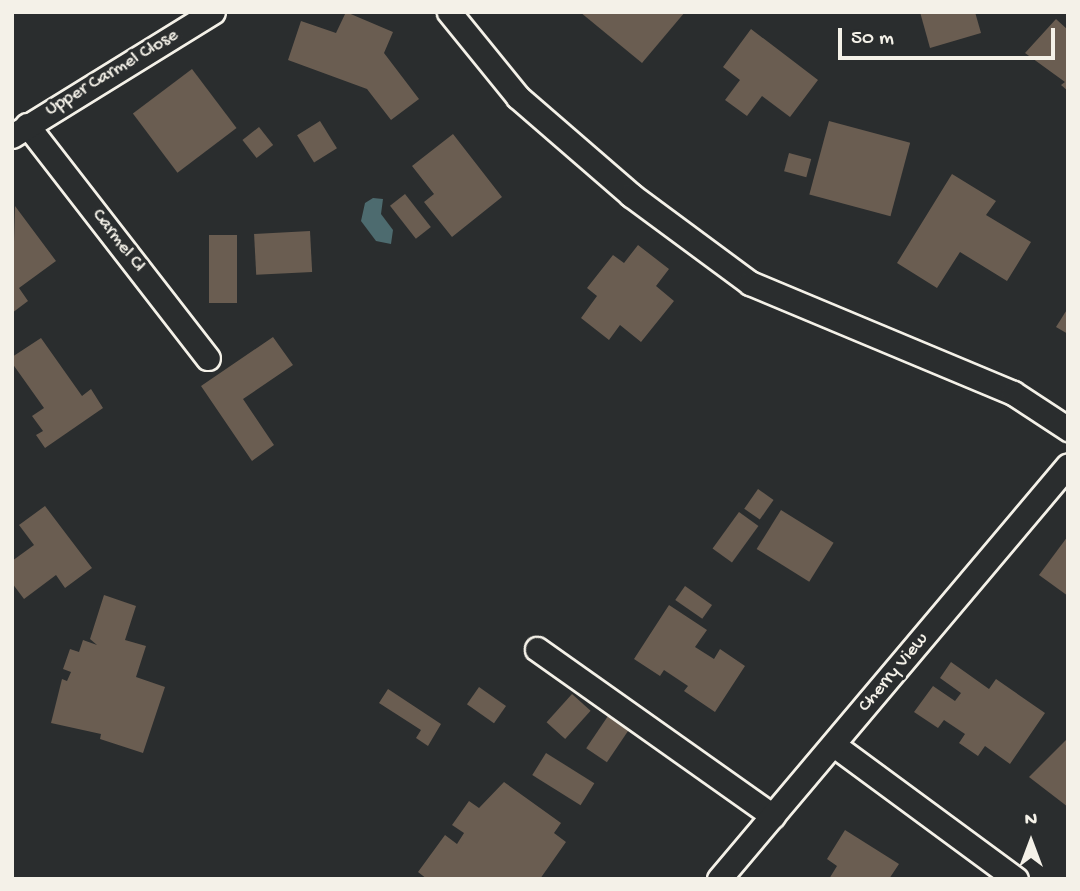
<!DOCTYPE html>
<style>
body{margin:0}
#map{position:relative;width:1080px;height:891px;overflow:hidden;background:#2a2d2e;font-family:"Gochi Hand",sans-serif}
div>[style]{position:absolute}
.water>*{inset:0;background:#4d6b6f}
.building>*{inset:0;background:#6a5d51;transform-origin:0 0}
.roads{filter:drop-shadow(2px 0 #f4f1e8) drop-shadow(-2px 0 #f4f1e8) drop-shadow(0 2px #f4f1e8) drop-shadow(0 -2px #f4f1e8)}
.street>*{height:23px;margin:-11.5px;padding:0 11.5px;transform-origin:11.5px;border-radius:11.5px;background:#2a2d2e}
span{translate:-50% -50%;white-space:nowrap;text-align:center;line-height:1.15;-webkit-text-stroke:6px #2a2d2e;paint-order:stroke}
.street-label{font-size:19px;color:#f4f1e8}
.frame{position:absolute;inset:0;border:14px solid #f4f1e8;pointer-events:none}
.north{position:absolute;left:996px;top:807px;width:70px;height:70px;-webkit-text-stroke:5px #2a2d2e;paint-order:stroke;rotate:0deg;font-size:19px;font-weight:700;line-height:28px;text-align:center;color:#f4f1e8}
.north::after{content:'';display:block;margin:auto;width:24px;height:32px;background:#f4f1e8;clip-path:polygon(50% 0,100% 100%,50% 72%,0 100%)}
.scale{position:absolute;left:838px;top:28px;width:217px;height:32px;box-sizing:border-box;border:4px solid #f4f1e8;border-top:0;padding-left:9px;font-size:21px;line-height:24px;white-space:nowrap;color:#f4f1e8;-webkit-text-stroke:5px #2a2d2e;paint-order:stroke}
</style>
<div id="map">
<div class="water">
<div style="clip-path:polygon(373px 198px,383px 199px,381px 214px,393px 230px,391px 244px,376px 241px,361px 221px,365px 203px)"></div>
</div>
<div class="building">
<div style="clip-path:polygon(346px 12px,393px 32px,384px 53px,419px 99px,391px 120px,367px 89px,288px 60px,301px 21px,336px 33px)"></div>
<div style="clip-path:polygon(580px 12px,685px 12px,642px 63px)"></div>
<div style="clip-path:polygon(920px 12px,975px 12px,981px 33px,930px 48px)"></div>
<div style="clip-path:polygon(1056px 19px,1068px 30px,1068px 91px,1061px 85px,1065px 82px,1025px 53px)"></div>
<div style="clip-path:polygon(751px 29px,818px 80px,790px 117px,762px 96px,747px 116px,725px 100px,740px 80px,723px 67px)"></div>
<div style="left:192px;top:69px;width:74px;height:74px;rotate:53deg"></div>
<div style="left:320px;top:121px;width:32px;height:27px;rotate:58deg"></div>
<div style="left:829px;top:121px;width:84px;height:76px;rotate:15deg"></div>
<div style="left:259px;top:127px;width:23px;height:21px;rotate:52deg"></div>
<div style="clip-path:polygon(453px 134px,502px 197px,452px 237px,424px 202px,434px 194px,412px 166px)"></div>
<div style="left:789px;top:153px;width:23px;height:19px;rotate:15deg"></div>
<div style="clip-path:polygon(952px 174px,996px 201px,986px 215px,1031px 242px,1007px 281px,960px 252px,937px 288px,897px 263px)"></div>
<div style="left:405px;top:194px;width:42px;height:19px;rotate:52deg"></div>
<div style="clip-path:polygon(15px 206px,56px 261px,19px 288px,28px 301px,12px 313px)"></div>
<div style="left:310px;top:231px;width:41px;height:56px;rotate:87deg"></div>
<div style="left:209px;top:235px;width:28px;height:68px"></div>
<div style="clip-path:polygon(638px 245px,669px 269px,656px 286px,674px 301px,641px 342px,620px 325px,609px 340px,581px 318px,597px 296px,587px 288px,613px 255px,624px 263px)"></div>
<div style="clip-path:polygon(1068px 308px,1068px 334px,1056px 327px)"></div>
<div style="clip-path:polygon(273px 337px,293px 365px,243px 399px,274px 445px,252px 461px,201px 386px)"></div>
<div style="clip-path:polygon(41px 338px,82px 396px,91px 389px,103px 408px,45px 448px,36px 435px,43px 431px,32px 416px,44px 408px,12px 363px,12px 357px)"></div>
<div style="left:758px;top:489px;width:19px;height:24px;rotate:35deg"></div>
<div style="clip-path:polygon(45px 506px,92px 568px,65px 588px,56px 575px,24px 599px,12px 583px,12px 561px,34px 545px,19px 525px)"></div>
<div style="left:781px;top:510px;width:62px;height:46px;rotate:32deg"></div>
<div style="left:739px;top:512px;width:24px;height:45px;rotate:36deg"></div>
<div style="clip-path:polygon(1068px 536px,1068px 596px,1039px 575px)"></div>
<div style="left:685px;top:586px;width:33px;height:17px;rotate:35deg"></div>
<div style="clip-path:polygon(104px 595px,136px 606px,125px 640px,146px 646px,136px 677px,165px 687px,143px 753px,100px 739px,101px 734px,51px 723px,62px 679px,67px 681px,71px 672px,63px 669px,70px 649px,79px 652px,83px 640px,97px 645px,90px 639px)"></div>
<div style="clip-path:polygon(669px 605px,707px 630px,695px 647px,714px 659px,720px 649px,745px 666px,715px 712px,684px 691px,688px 686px,664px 670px,660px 676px,634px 659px)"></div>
<div style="clip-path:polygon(951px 662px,989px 689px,996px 679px,1045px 713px,1010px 764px,985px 746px,978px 756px,959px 743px,965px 734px,944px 720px,938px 728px,914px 712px,933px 686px,955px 701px,961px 693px,940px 678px)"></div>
<div style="left:479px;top:687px;width:33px;height:21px;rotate:35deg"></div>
<div style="clip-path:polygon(388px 689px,441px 724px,428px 746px,416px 738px,421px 730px,379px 703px)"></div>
<div style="left:572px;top:694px;width:25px;height:38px;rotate:42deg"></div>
<div style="left:608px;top:716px;width:25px;height:39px;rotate:34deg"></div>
<div style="clip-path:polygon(1068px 738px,1068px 807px,1029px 777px)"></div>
<div style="left:546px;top:753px;width:57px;height:26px;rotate:32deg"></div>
<div style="clip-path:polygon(504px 782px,561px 823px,554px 833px,566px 842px,540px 879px,427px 879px,418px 872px,445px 835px,457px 844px,464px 833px,452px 825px,469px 801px,479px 808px)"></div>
<div style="clip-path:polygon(845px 830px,899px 864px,889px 879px,829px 879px,837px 866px,827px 859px)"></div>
</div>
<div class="roads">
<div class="street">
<div style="left:449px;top:12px;width:109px;rotate:50.9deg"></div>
<div style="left:518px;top:97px;width:150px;rotate:40.9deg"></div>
<div style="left:631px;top:195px;width:148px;rotate:36.5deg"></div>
<div style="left:750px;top:283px;width:285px;rotate:22.7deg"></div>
<div style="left:1013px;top:393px;width:66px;rotate:33.2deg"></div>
<div style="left:27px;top:125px;width:295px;rotate:52.2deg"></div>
<div style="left:12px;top:136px;width:236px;rotate:-31.7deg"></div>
<div style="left:537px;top:649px;width:289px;rotate:35.3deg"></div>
<div style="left:834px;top:745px;width:226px;rotate:36.4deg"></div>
<div style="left:719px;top:879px;width:541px;rotate:-49.87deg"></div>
</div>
</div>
<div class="street-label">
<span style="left:112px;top:73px;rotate:-31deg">Upper Carmel Close</span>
<span style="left:118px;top:241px;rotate:52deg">Carmel Cl</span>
<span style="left:894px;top:673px;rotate:-50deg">Cherry View</span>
</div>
<div class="frame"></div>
<div class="north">N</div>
<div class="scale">50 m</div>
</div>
